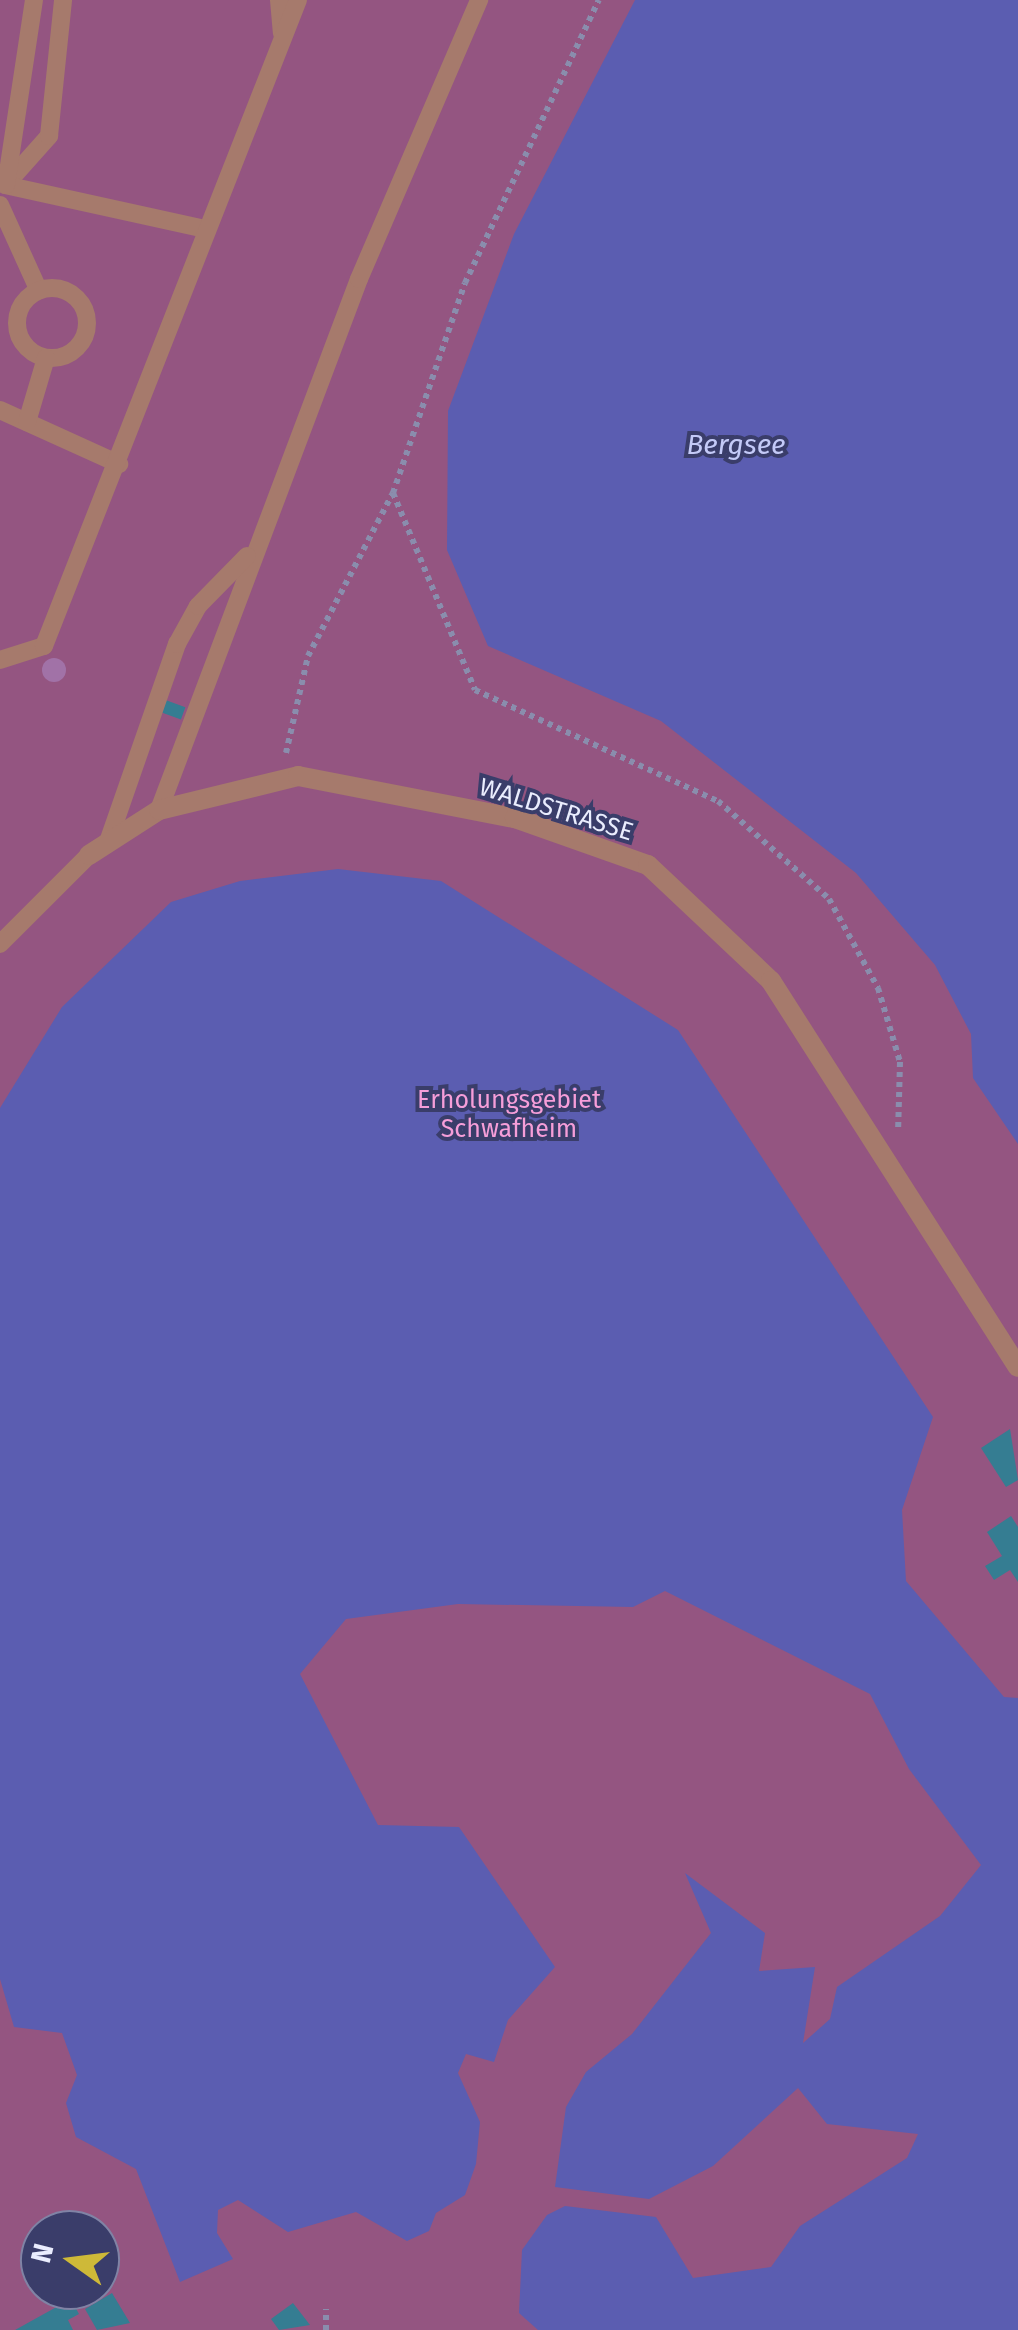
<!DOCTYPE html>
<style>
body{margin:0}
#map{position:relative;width:1018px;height:2330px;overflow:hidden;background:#3a3d6a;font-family:"Fira Sans",sans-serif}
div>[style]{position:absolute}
.green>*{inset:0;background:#945581}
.water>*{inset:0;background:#5b5db1}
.building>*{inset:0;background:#357d92;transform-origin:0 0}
.path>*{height:6px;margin-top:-3px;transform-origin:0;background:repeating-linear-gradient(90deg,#8a8dad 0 5px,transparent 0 10px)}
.lane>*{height:18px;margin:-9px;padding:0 9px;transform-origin:9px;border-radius:9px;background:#a67a6c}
.lane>.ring{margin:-9px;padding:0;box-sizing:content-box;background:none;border:18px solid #a67a6c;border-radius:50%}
.street>*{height:20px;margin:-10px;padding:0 10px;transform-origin:10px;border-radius:10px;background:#a67a6c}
.trees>*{width:24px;height:24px;margin:-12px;border-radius:50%;background:#a172a7}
span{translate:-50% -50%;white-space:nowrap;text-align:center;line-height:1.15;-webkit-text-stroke:8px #3a3d6a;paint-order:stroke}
.street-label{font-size:25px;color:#eaedfe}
.park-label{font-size:25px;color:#f69ed9}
.water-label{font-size:28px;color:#c4caf8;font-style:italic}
.north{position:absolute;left:20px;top:2210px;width:100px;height:100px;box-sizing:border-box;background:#3a3d6a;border:2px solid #8083a5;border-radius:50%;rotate:284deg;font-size:28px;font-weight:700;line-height:40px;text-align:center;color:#eaedfe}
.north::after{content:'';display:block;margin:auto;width:35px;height:45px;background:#ceb938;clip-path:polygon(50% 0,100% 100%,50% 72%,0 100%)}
</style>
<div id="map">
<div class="green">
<div style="clip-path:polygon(evenodd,0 0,1018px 0,1018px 2330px,0 2330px,0 0,40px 2230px,100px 2230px,100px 2290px,40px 2290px,40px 2230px)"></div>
</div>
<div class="water">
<div style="clip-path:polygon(635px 0,1018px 0,1018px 1144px,973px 1078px,971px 1034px,935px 965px,856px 873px,661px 721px,488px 646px,447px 550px,448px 411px,514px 234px)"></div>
<div style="clip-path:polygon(338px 869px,441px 881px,678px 1030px,933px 1417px,902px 1510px,906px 1581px,1004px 1697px,1018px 1698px,1018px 2330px,538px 2330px,519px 2313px,522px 2250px,547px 2215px,565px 2206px,656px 2217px,693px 2278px,771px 2267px,800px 2226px,907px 2158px,918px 2134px,827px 2124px,798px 2088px,713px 2166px,649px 2199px,555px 2187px,566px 2107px,586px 2072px,632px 2034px,711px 1933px,685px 1873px,765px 1933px,759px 1971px,815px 1967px,803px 2043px,830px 2019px,837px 1987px,940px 1916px,981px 1865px,909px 1769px,870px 1694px,665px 1591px,633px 1607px,458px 1604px,346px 1619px,300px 1674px,378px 1825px,459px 1827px,555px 1967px,508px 2020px,494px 2062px,466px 2054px,458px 2073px,480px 2122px,476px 2164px,465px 2195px,436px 2213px,429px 2231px,407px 2241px,356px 2212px,288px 2232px,238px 2200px,218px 2210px,217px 2233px,233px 2259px,180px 2282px,136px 2169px,76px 2137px,66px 2103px,77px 2075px,62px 2033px,14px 2027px,0 1979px,0 1108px,62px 1007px,171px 902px,240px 881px)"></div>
</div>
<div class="building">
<div style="left:160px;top:698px;width:27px;height:13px;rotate:20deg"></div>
<div style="clip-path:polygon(1010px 1429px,1018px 1480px,1006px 1487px,981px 1448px)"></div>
<div style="clip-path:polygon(1011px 1516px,1018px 1527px,1018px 1582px,1010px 1570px,994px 1580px,985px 1566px,1002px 1556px,987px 1532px)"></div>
<div style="clip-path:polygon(112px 2293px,130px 2323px,97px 2330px,85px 2309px)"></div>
<div style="clip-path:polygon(71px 2299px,79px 2314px,68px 2320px,73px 2330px,15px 2330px)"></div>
<div style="clip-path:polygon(293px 2303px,310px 2325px,279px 2330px,271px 2319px)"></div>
</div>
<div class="path">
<div style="left:393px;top:493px;width:213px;rotate:67.4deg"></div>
<div style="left:475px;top:690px;width:267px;rotate:24.6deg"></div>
<div style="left:718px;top:801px;width:148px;rotate:41.4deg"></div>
<div style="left:829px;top:899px;width:102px;rotate:61.2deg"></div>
<div style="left:878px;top:988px;width:77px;rotate:73.4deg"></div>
<div style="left:900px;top:1062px;width:70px;rotate:91.6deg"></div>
<div style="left:286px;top:753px;width:99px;rotate:-77.2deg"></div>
<div style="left:308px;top:656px;width:184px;rotate:-62.5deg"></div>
<div style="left:393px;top:493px;width:222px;rotate:-71.1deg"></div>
<div style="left:465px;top:283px;width:313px;rotate:-64.7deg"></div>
<div style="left:326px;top:2330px;width:21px;rotate:-90deg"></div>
</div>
<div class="lane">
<div style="left:279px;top:0;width:33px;rotate:85deg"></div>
<div style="left:8px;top:182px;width:62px;rotate:-48.3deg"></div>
<div style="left:49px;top:136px;width:137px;rotate:-84.1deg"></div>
<div style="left:5px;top:185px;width:205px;rotate:12.4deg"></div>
<div style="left:6px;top:185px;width:187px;rotate:-81.4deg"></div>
<div style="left:0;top:205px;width:94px;rotate:65.6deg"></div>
<div class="ring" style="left:17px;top:288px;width:52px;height:52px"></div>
<div style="left:0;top:410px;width:131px;rotate:24.4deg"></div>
<div style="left:27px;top:422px;width:67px;rotate:-73.5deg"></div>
<div style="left:0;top:660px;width:46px;rotate:-17.7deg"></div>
<div style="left:44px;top:646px;width:694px;rotate:-68.54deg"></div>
<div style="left:159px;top:810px;width:567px;rotate:-69.36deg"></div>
<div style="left:359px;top:279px;width:304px;rotate:-66.7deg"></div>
<div style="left:108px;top:842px;width:210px;rotate:-70.8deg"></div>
<div style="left:177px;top:644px;width:43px;rotate:-61.1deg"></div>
<div style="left:198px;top:606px;width:70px;rotate:-45.6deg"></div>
<div style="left:0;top:944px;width:126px;rotate:-45deg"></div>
</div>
<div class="street">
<div style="left:89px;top:855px;width:83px;rotate:-32.7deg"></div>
<div style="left:159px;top:810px;width:143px;rotate:-13.7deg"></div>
<div style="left:298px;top:776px;width:221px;rotate:11deg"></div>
<div style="left:515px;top:818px;width:141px;rotate:19.5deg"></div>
<div style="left:648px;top:865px;width:169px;rotate:43.3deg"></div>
<div style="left:771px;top:981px;width:458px;rotate:57.4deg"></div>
</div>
<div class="trees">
<div style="left:54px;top:670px"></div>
</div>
<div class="street-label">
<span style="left:556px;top:810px;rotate:17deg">WALDSTRASSE</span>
</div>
<div class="park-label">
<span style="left:509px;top:1115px">Erholungsgebiet<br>Schwafheim</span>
</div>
<div class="water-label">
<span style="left:736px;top:445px">Bergsee</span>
</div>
<div class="north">N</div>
</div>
